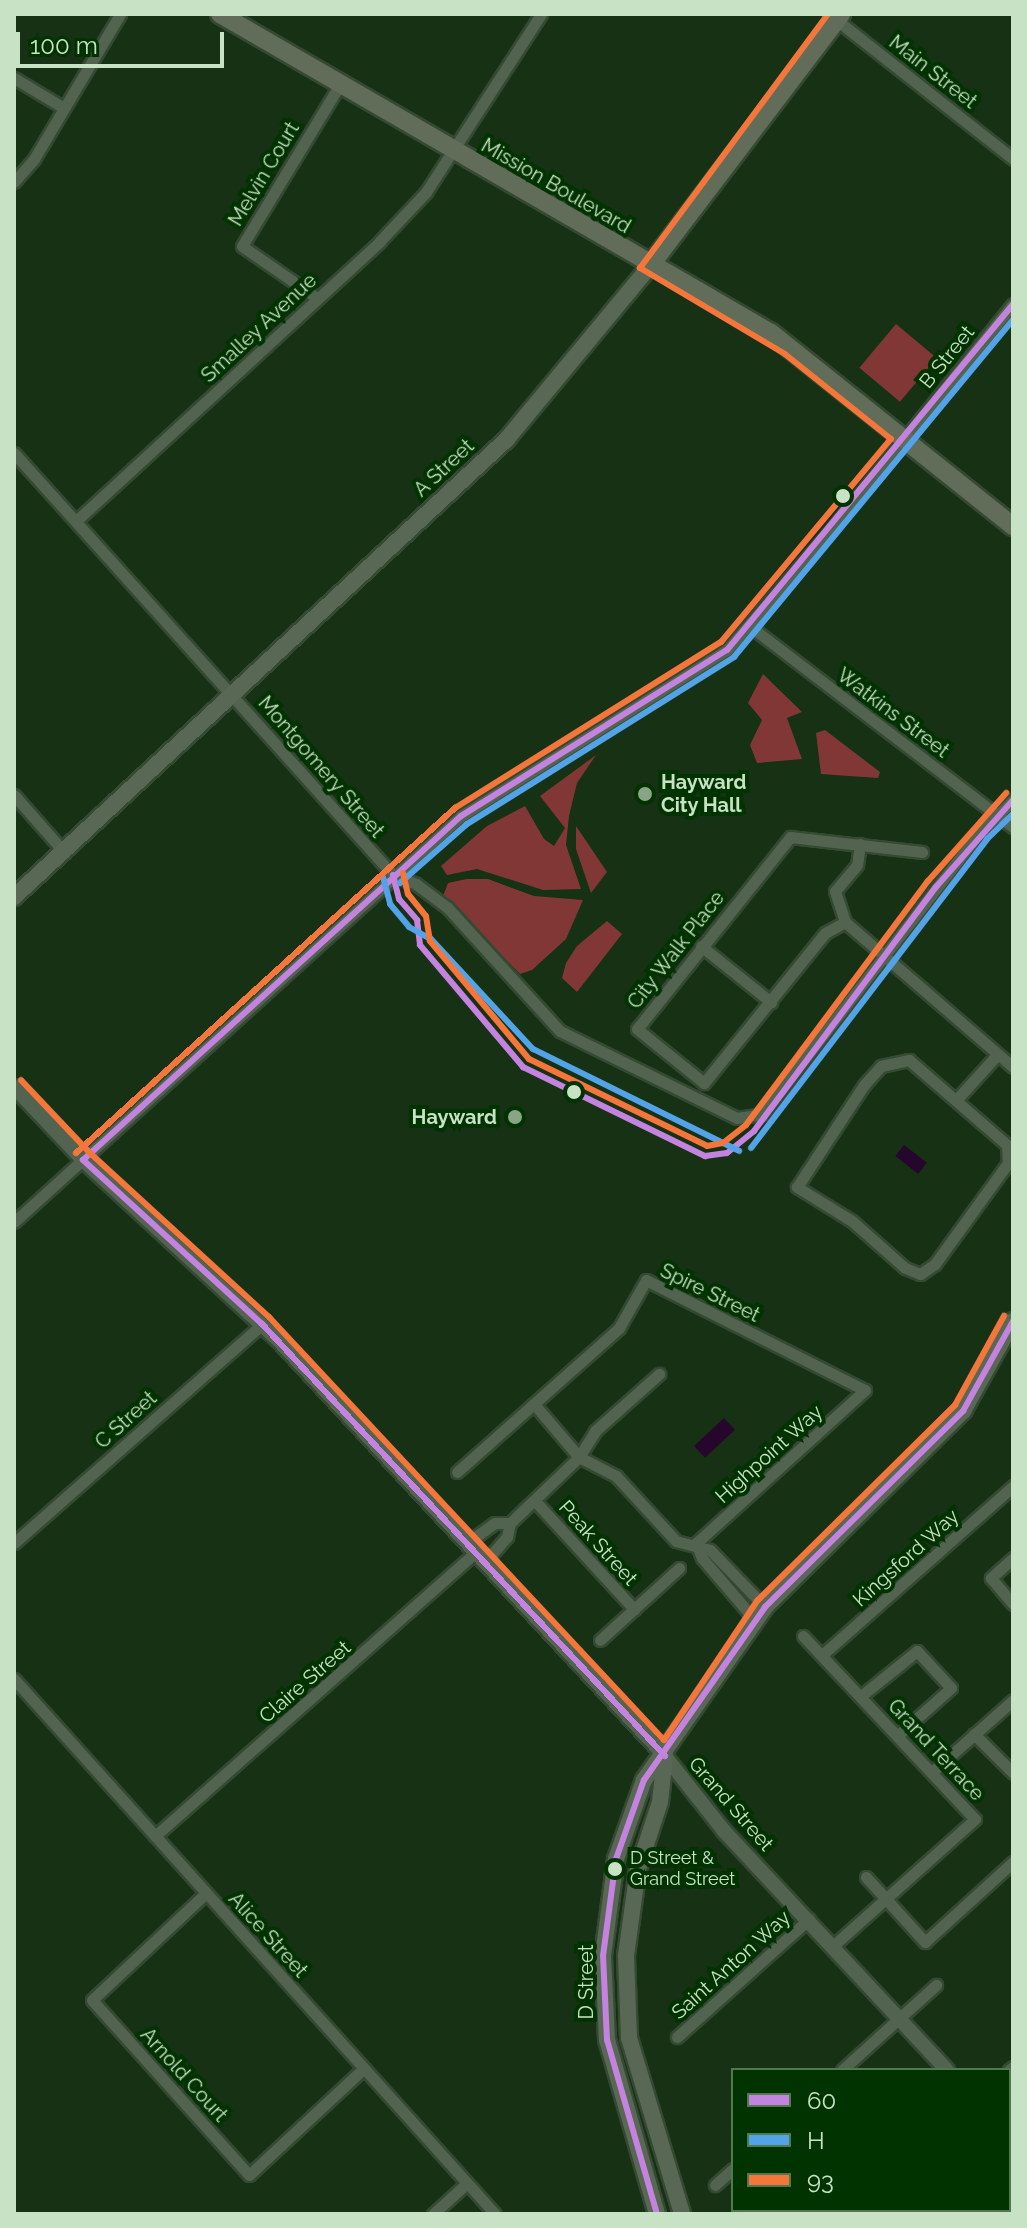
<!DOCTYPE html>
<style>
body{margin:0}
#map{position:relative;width:1027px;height:2228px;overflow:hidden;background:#163114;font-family:Raleway,sans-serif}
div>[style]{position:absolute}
.green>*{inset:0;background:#813735;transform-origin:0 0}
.water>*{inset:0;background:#26062d;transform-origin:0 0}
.roads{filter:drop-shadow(2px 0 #354933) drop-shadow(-2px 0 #354933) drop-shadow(0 2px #354933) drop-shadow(0 -2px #354933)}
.minor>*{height:11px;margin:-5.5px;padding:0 5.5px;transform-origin:5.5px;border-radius:5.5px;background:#526450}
.tertiary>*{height:14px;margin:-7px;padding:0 7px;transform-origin:7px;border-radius:7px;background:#526450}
.secondary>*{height:16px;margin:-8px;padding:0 8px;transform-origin:8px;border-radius:8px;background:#596854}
.primary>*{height:18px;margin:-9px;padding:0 9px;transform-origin:9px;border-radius:9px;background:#616d58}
.bus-1>*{height:6px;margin:-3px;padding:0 3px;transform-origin:3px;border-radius:3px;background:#c483df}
.bus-2>*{height:6px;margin:-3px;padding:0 3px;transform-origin:3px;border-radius:3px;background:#53a3e8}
.bus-3>*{height:6px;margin:-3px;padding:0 3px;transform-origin:3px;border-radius:3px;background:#f5763a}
.dots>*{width:22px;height:22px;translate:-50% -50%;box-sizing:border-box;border:4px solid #030;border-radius:50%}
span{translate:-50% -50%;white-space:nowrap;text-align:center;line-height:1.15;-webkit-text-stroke:8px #030;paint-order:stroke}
.bus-label{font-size:18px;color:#c8e2c5}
.left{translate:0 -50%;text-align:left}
.street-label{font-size:20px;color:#c8e2c5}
.poi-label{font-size:20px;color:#c8e2c5;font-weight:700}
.right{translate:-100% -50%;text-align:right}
.frame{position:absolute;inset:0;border:16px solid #c8e2c5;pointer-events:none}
.legend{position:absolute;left:731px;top:2068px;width:280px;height:144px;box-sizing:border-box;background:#030;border:2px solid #50794f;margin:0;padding:10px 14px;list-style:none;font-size:24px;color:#c8e2c5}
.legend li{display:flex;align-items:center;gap:16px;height:40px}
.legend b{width:40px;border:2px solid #50794f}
.scale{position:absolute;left:16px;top:32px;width:208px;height:36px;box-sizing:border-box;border:4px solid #c8e2c5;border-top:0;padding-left:10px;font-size:24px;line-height:28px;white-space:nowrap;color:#c8e2c5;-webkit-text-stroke:6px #030;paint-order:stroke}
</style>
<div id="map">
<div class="green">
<div style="left:896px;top:324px;width:53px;height:57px;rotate:40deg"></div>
<div style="clip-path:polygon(763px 674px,802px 712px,787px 718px,802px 759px,757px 763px,750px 745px,762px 720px,748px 703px)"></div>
<div style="clip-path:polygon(825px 730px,880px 772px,878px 778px,821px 774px,816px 733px)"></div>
<div style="clip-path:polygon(596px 755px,577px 783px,569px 816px,566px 845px,581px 889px,543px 890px,477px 869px,447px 875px,441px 866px,487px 826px,525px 806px,544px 839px,554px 846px,565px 828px,540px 796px)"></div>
<div style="clip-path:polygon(576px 826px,607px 872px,591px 893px,576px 849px)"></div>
<div style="clip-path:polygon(467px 879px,488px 879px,534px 896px,583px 900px,566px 939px,532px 970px,520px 974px,443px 896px,448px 883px)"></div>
<div style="clip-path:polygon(607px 921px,622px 934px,577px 992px,562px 978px,566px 963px,577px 946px)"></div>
</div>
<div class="water">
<div style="left:904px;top:1145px;width:29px;height:14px;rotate:38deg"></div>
<div style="left:724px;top:1418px;width:16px;height:41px;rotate:47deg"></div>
</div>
<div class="roads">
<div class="minor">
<div style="left:829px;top:14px;width:234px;rotate:38.2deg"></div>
<div style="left:14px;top:78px;width:58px;rotate:31deg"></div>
<div style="left:14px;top:182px;width:30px;rotate:-49deg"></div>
<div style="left:34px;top:159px;width:169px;rotate:-59.3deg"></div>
<div style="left:317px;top:298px;width:91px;rotate:-145.3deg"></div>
<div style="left:242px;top:246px;width:189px;rotate:-58.8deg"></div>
<div style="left:14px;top:453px;width:567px;rotate:48.07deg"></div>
<div style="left:393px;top:875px;width:25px;rotate:21deg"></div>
<div style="left:416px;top:884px;width:39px;rotate:37deg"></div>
<div style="left:447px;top:907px;width:168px;rotate:47.7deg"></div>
<div style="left:560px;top:1031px;width:197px;rotate:26.2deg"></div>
<div style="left:737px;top:1118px;width:25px;rotate:-9deg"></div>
<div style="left:762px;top:1114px;width:356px;rotate:-52.3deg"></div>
<div style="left:980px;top:832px;width:46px;rotate:-44.1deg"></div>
<div style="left:76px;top:521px;width:413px;rotate:-42.6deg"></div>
<div style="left:380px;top:241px;width:67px;rotate:-46.8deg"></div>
<div style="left:426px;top:192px;width:212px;rotate:-57.1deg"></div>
<div style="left:751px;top:627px;width:330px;rotate:37.4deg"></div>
<div style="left:14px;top:795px;width:77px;rotate:48.7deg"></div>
<div style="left:860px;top:844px;width:21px;rotate:98deg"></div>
<div style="left:857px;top:865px;width:34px;rotate:130deg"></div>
<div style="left:835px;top:891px;width:33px;rotate:72deg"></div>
<div style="left:845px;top:922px;width:222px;rotate:40.8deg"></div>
<div style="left:845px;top:922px;width:23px;rotate:151deg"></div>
<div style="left:825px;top:933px;width:193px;rotate:128.9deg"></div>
<div style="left:704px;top:1083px;width:86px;rotate:-141.1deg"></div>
<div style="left:637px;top:1029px;width:246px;rotate:-51.4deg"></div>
<div style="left:790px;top:837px;width:133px;rotate:6.5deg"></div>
<div style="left:701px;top:946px;width:90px;rotate:38.7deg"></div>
<div style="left:909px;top:1060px;width:130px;rotate:40.9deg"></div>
<div style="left:1007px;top:1145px;width:18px;rotate:87deg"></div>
<div style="left:1008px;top:1163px;width:125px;rotate:125.9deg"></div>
<div style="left:935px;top:1264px;width:18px;rotate:146deg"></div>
<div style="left:920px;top:1274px;width:16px;rotate:-158deg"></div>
<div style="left:905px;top:1268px;width:71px;rotate:-138.4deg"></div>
<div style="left:852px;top:1221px;width:65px;rotate:-148.3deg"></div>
<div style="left:797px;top:1187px;width:122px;rotate:-56.7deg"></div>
<div style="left:864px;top:1085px;width:25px;rotate:-48deg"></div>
<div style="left:881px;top:1066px;width:29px;rotate:-12deg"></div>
<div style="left:958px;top:1098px;width:58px;rotate:-47.8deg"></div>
<div style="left:14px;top:1222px;width:604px;rotate:-42.25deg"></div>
<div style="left:461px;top:816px;width:314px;rotate:-32deg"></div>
<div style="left:727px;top:650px;width:154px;rotate:-49deg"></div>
<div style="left:828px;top:534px;width:295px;rotate:-51.2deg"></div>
<div style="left:534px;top:1404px;width:70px;rotate:49.7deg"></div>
<div style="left:579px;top:1457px;width:42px;rotate:27.2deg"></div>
<div style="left:616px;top:1476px;width:88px;rotate:47.3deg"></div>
<div style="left:676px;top:1541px;width:35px;rotate:15deg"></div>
<div style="left:710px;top:1550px;width:79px;rotate:46deg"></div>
<div style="left:457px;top:1472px;width:217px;rotate:-41.6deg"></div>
<div style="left:619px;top:1328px;width:55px;rotate:-60.6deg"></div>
<div style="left:646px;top:1280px;width:245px;rotate:26.7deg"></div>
<div style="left:865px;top:1390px;width:228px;rotate:137.8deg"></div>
<div style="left:535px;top:1501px;width:147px;rotate:47.5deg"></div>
<div style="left:14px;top:1543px;width:331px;rotate:-41.4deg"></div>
<div style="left:467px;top:1543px;width:34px;rotate:-36deg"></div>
<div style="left:495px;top:1523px;width:15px"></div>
<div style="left:696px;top:1543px;width:16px;rotate:68deg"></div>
<div style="left:702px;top:1558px;width:82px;rotate:49.5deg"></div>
<div style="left:1013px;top:1558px;width:30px;rotate:138deg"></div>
<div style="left:991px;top:1578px;width:34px;rotate:50deg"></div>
<div style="left:485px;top:1562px;width:33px;rotate:-49deg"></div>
<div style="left:507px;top:1537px;width:14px;rotate:-78deg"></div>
<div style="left:510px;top:1523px;width:95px;rotate:-43.7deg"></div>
<div style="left:579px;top:1457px;width:31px;rotate:-58deg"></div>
<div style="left:595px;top:1431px;width:86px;rotate:-41.7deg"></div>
<div style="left:803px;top:1636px;width:251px;rotate:46.8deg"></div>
<div style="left:975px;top:1819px;width:192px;rotate:138.2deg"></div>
<div style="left:600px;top:1640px;width:107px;rotate:-42.3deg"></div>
<div style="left:822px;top:1655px;width:255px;rotate:-41.5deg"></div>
<div style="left:14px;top:1679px;width:719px;rotate:48.04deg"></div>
<div style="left:861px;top:1696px;width:72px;rotate:-38.8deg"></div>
<div style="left:917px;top:1651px;width:50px;rotate:47.4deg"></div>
<div style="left:951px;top:1688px;width:71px;rotate:138.4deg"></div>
<div style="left:974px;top:1734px;width:55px;rotate:45deg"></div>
<div style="left:932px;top:1772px;width:108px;rotate:-41.6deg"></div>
<div style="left:155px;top:1836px;width:429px;rotate:-41.5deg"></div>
<div style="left:866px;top:1877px;width:88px;rotate:47.8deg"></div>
<div style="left:925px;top:1942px;width:119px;rotate:-42.3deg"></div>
<div style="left:206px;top:1893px;width:156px;rotate:136.8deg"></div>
<div style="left:92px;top:2000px;width:235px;rotate:48.1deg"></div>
<div style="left:249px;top:2175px;width:157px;rotate:-42.9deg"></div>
<div style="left:677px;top:2037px;width:177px;rotate:-41.8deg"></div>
<div style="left:842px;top:2070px;width:127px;rotate:-42.1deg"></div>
<div style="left:1009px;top:2070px;width:5px;rotate:-37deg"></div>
<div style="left:715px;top:2185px;width:24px;rotate:-42deg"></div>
<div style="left:433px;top:2214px;width:45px;rotate:-42.3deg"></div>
</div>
<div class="tertiary">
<div style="left:14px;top:1087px;width:100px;rotate:46.6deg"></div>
<div style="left:83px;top:1160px;width:270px;rotate:42.7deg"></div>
<div style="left:281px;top:1343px;width:564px;rotate:47.08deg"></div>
<div style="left:665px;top:1756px;width:95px;rotate:51.8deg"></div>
<div style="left:724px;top:1831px;width:327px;rotate:47deg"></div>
<div style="left:1009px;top:2141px;width:6px;rotate:45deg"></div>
</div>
<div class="secondary">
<div style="left:14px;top:897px;width:673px;rotate:-42.89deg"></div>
<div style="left:507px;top:439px;width:224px;rotate:-50.4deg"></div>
<div style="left:665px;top:1756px;width:46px;rotate:96.2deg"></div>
<div style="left:660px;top:1802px;width:71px;rotate:108.2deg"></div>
<div style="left:638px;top:1869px;width:88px;rotate:97.9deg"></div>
<div style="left:626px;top:1956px;width:82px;rotate:87.9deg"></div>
<div style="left:629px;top:2038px;width:184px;rotate:73.2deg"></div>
<div style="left:657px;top:2214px;width:181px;rotate:-106deg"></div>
<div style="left:607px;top:2040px;width:84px;rotate:-92.7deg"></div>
<div style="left:603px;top:1956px;width:98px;rotate:-82.4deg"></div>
<div style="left:616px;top:1859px;width:84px;rotate:-70.5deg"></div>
<div style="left:644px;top:1780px;width:211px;rotate:-55deg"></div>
<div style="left:765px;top:1607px;width:279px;rotate:-44.7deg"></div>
<div style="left:963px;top:1411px;width:103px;rotate:-60.9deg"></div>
</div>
<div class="primary">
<div style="left:220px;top:14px;width:637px;rotate:30.07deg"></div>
<div style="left:771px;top:333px;width:310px;rotate:38.6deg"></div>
<div style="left:650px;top:266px;width:316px;rotate:-52.8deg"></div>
</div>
</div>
<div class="bus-1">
<div style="left:393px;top:875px;width:25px;rotate:76deg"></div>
<div style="left:399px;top:899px;width:28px;rotate:49deg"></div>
<div style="left:417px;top:920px;width:25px;rotate:83deg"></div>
<div style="left:420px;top:945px;width:160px;rotate:49.8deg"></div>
<div style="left:523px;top:1067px;width:203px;rotate:26.1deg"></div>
<div style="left:705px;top:1156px;width:22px;rotate:-8deg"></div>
<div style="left:727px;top:1153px;width:35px;rotate:-39deg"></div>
<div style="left:754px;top:1131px;width:304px;rotate:-53.3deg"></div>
<div style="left:936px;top:887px;width:116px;rotate:-48.5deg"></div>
<div style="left:665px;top:1756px;width:591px;rotate:-133.01deg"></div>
<div style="left:262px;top:1324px;width:243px;rotate:-137.5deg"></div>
<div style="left:83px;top:1160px;width:511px;rotate:-42.3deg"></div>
<div style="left:461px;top:816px;width:314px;rotate:-32deg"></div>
<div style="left:727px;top:650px;width:449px;rotate:-50.4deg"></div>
<div style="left:657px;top:2214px;width:181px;rotate:-106deg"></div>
<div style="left:607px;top:2040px;width:84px;rotate:-92.7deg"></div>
<div style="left:603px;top:1956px;width:98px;rotate:-82.4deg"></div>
<div style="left:616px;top:1859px;width:84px;rotate:-70.5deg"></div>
<div style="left:644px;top:1780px;width:211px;rotate:-55deg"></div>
<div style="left:765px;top:1607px;width:279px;rotate:-44.7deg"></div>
<div style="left:963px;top:1411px;width:103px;rotate:-60.9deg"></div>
</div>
<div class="bus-2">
<div style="left:383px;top:877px;width:28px;rotate:75deg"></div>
<div style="left:390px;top:904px;width:30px;rotate:50deg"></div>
<div style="left:409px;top:927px;width:25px;rotate:29deg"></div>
<div style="left:431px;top:939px;width:150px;rotate:47.2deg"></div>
<div style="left:533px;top:1049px;width:230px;rotate:26.3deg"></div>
<div style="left:400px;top:883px;width:89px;rotate:-41.4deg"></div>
<div style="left:467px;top:824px;width:315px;rotate:-32deg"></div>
<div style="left:734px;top:657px;width:438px;rotate:-50.4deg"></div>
<div style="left:751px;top:1148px;width:389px;rotate:-52.6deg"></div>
<div style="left:987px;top:839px;width:36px;rotate:-44deg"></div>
</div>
<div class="bus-3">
<div style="left:403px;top:873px;width:22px;rotate:77deg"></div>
<div style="left:408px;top:894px;width:28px;rotate:51deg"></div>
<div style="left:426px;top:916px;width:25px;rotate:81deg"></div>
<div style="left:430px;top:941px;width:154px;rotate:50deg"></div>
<div style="left:529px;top:1059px;width:198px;rotate:26deg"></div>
<div style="left:707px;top:1146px;width:16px;rotate:-11deg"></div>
<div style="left:723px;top:1143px;width:29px;rotate:-38deg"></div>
<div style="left:746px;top:1125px;width:304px;rotate:-53.3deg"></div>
<div style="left:928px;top:881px;width:118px;rotate:-48.4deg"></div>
<div style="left:21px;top:1080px;width:100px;rotate:46.6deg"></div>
<div style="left:90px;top:1153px;width:243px;rotate:42.5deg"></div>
<div style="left:269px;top:1317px;width:579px;rotate:46.96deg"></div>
<div style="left:664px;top:1740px;width:167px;rotate:-56.2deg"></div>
<div style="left:757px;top:1601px;width:279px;rotate:-44.7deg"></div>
<div style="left:955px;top:1405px;width:102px;rotate:-61.2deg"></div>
<div style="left:76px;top:1153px;width:513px;rotate:-42.31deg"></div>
<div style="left:455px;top:808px;width:314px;rotate:-32deg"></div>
<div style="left:721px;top:642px;width:265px;rotate:-50.1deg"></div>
<div style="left:891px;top:439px;width:136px;rotate:-141.3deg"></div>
<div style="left:785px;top:354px;width:169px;rotate:-149.3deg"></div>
<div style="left:640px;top:268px;width:316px;rotate:-53.5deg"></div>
</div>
<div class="dots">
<div style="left:843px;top:496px;background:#c8e2c5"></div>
<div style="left:645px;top:794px;background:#8aa487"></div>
<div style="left:574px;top:1092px;background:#c8e2c5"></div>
<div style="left:515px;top:1117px;background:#8aa487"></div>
<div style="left:615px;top:1869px;background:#c8e2c5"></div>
</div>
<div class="bus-label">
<span class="left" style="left:630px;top:1869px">D Street &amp;<br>Grand Street</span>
</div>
<div class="street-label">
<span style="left:933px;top:72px;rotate:38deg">Main Street</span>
<span style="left:264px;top:174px;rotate:-59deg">Melvin Court</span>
<span style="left:556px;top:186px;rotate:30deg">Mission Boulevard</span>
<span style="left:259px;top:328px;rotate:-43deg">Smalley Avenue</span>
<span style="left:947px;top:357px;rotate:-51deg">B Street</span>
<span style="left:444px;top:468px;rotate:-43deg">A Street</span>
<span style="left:893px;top:713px;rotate:37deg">Watkins Street</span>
<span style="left:321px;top:767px;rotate:49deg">Montgomery Street</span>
<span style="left:676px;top:950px;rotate:-52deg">City Walk Place</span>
<span style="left:710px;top:1293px;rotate:26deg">Spire Street</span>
<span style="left:126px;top:1420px;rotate:-42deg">C Street</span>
<span style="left:769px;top:1454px;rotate:-42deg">Highpoint Way</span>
<span style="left:598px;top:1543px;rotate:48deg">Peak Street</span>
<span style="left:906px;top:1558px;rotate:-42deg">Kingsford Way</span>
<span style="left:305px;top:1682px;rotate:-41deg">Claire Street</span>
<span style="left:936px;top:1750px;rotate:47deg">Grand Terrace</span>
<span style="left:731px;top:1804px;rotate:49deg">Grand Street</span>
<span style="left:268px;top:1935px;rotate:48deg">Alice Street</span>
<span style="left:731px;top:1965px;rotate:-42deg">Saint Anton Way</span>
<span style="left:586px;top:1982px;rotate:-90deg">D Street</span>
<span style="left:184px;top:2075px;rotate:48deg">Arnold Court</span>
</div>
<div class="poi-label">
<span class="left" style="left:661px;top:794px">Hayward<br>City Hall</span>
<span class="right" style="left:497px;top:1117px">Hayward</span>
</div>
<div class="frame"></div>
<ul class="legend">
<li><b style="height:10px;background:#c483df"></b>60</li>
<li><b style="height:10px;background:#53a3e8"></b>H</li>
<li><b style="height:10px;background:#f5763a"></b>93</li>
</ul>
<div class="scale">100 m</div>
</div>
